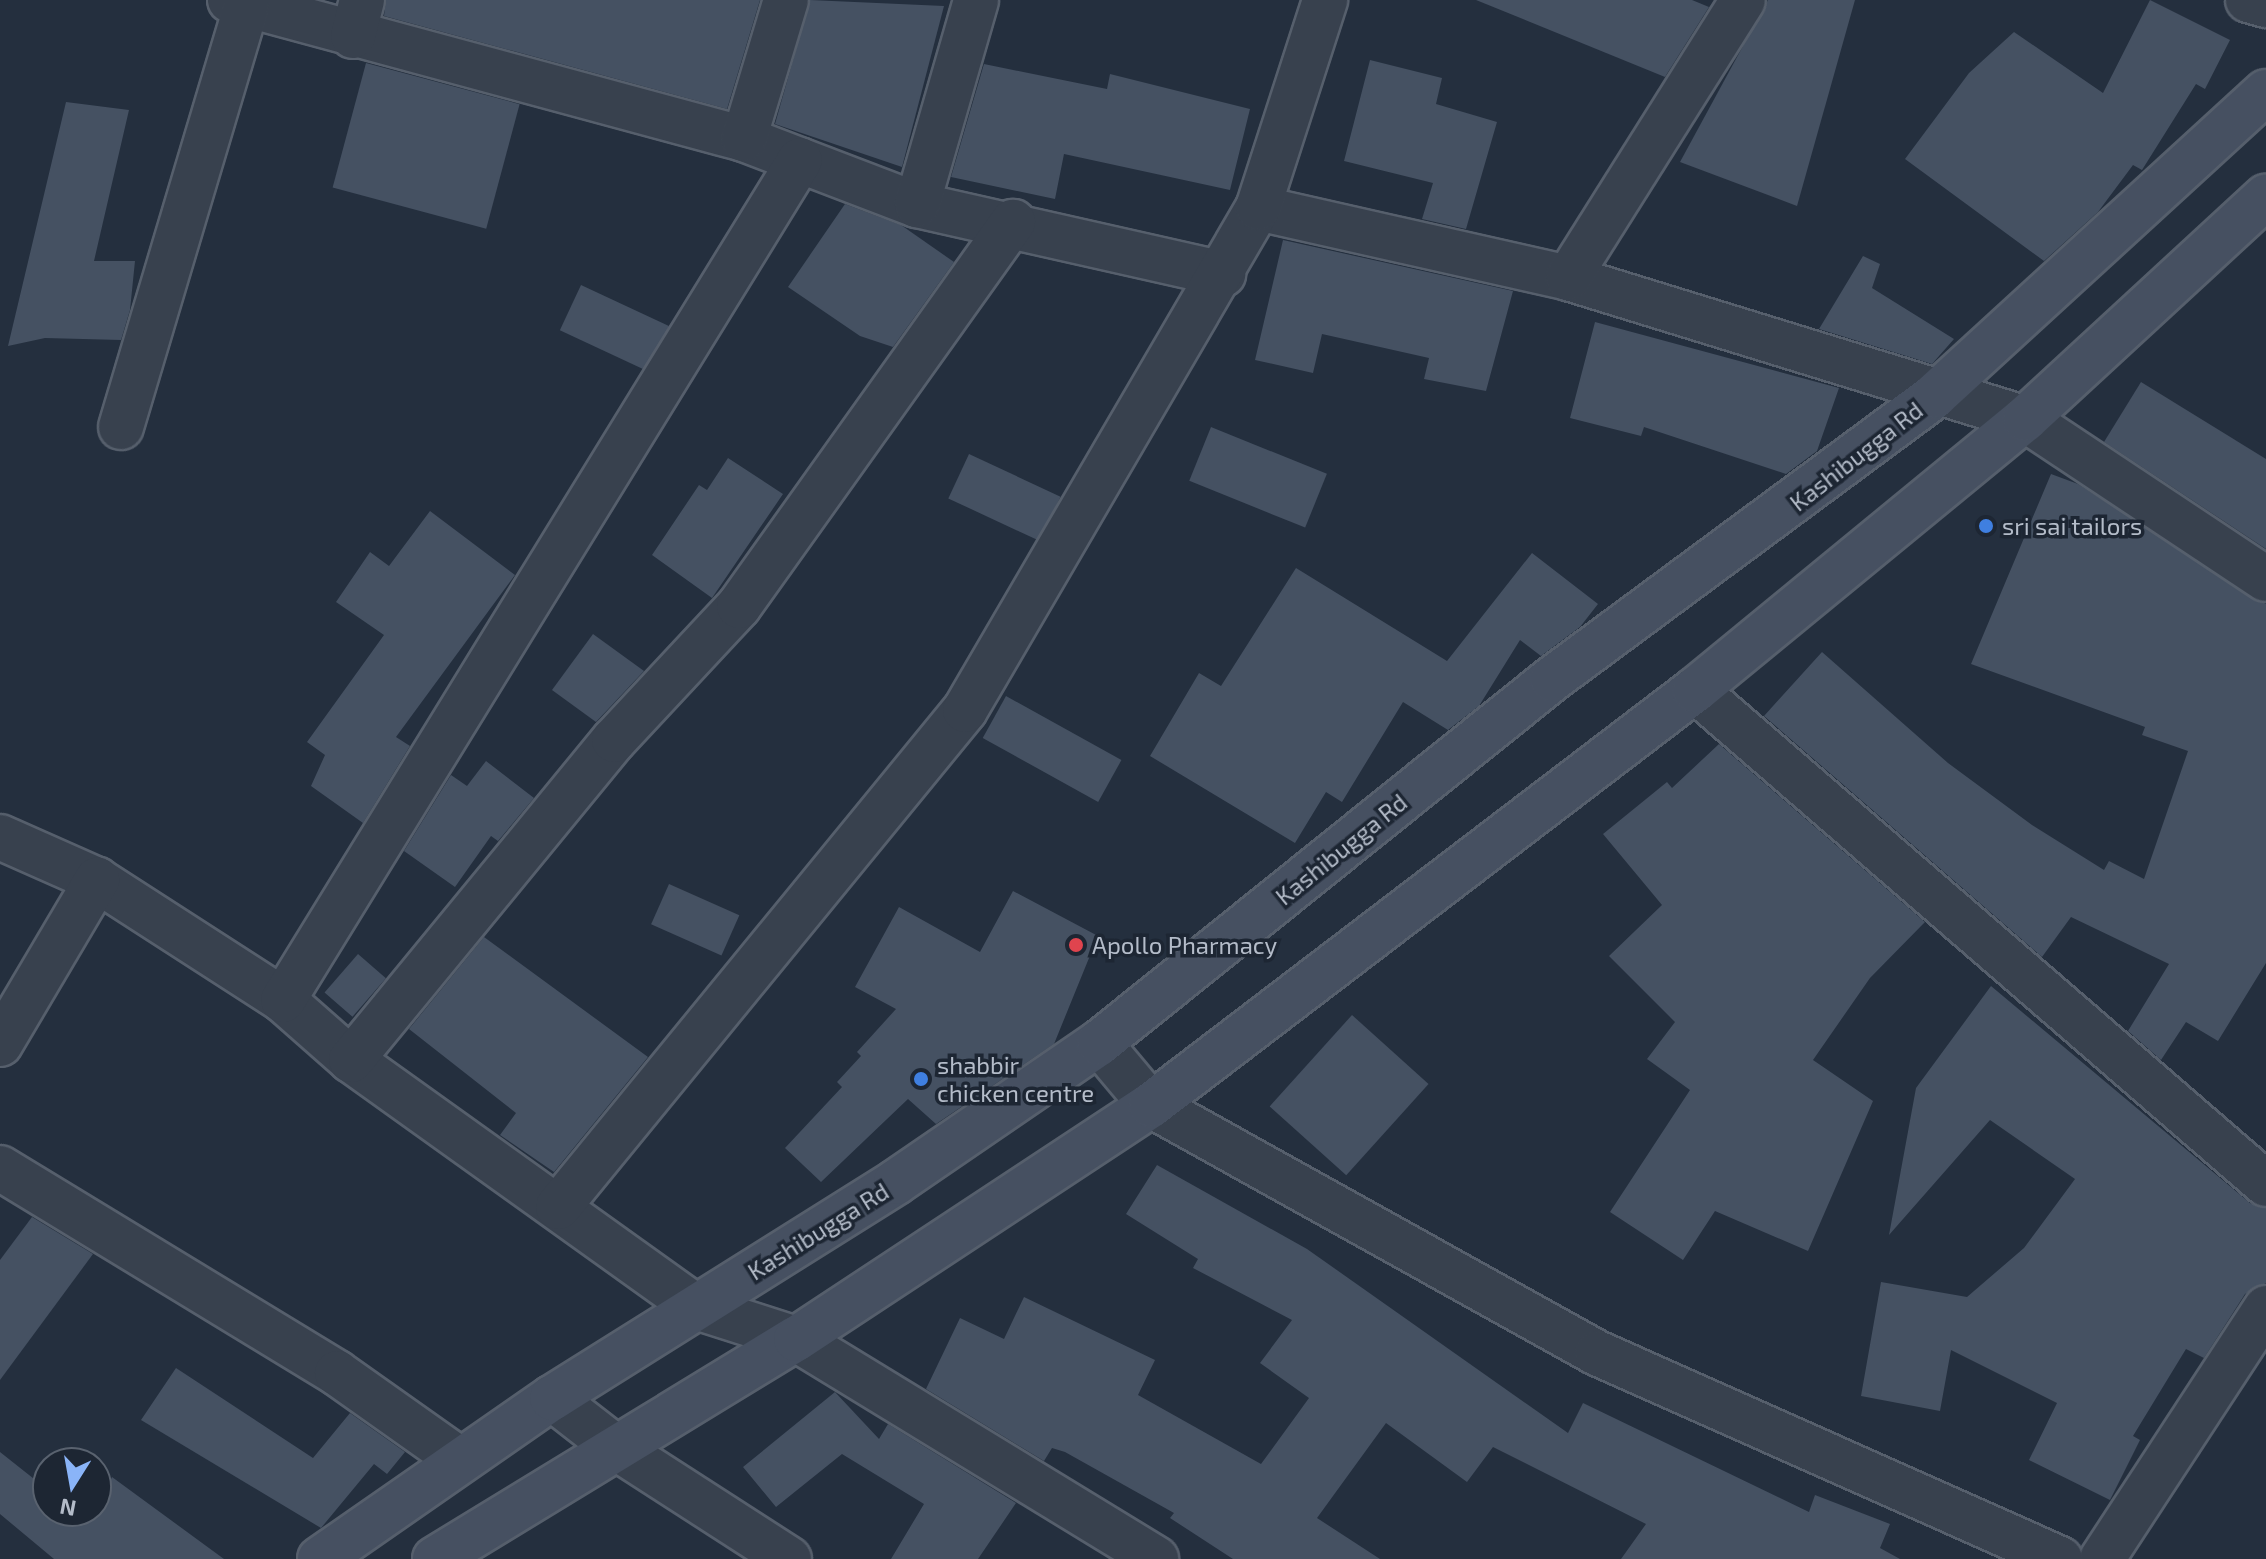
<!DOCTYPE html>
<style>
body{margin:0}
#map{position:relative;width:2266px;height:1559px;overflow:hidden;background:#242f3e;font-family:"Exo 2",sans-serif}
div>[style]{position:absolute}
.building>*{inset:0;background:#455162;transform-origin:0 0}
.roads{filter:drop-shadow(2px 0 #565f6c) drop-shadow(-2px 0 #565f6c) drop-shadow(0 2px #565f6c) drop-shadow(0 -2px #565f6c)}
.street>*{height:44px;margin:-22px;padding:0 22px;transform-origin:22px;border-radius:22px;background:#38414e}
.secondary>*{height:44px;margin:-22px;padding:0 22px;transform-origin:22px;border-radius:22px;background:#465061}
.dots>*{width:22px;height:22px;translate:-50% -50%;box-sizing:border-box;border:4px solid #1d2633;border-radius:50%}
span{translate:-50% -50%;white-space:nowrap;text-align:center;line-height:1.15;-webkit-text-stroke:7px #1d2633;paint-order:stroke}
.street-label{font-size:24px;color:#b4bcc9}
.poi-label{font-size:24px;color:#b4bcc9}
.left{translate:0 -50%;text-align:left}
.north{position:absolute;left:32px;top:1447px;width:80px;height:80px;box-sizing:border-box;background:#1d2633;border:2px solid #59626f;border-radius:50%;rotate:191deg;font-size:22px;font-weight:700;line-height:32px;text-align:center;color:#b4bcc9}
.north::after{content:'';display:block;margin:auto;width:28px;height:36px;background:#8ab4f8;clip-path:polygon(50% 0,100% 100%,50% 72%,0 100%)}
</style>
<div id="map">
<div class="building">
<div style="clip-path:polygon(386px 0,760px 0,727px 109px,384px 16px)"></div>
<div style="clip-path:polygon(810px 0,944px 6px,902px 167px,775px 124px)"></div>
<div style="clip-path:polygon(1476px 0,1692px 0,1709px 7px,1665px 77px)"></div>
<div style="clip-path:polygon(1768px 0,1855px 0,1797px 206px,1680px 162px)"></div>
<div style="clip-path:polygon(2150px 0,2230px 40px,2205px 89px,2196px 84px,2142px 170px,2133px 165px,2098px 212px,2044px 261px,1905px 159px,1969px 73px,2014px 32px,2103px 93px)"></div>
<div style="clip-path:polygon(1370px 60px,1442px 78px,1436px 104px,1497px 122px,1466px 229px,1422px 219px,1433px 183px,1344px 161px)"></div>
<div style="left:366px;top:63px;width:159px;height:129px;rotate:15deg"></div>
<div style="clip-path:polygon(984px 64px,1107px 89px,1110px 74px,1250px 109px,1230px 190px,1064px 154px,1055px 199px,951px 177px)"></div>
<div style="clip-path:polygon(66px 102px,129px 110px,94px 261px,135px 261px,130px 310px,121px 340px,45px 338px,8px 346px)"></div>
<div style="clip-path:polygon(845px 204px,901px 225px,954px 262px,893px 347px,860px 336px,788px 287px)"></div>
<div style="clip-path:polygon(1283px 240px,1513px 291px,1486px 391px,1424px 379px,1429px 358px,1322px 334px,1313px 373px,1255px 360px)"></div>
<div style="clip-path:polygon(1863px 256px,1880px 264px,1872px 288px,1954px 339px,1932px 364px,1819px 329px)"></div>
<div style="left:581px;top:285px;width:97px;height:50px;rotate:25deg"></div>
<div style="clip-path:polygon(1595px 322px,1839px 388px,1817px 451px,1786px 474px,1644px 427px,1641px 436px,1570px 418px)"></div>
<div style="clip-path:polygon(2141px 382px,2266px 459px,2266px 549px,2104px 442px)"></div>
<div style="left:1211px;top:427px;width:125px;height:58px;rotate:22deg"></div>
<div style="left:969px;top:454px;width:101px;height:49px;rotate:25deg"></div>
<div style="clip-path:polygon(728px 458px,783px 494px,712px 598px,652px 555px,699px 485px,707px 490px)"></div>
<div style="clip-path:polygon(2051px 474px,2078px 484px,2266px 604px,2266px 963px,2218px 1041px,2186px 1022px,2161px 1060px,2128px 1031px,2169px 964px,2071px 917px,2042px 957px,1764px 716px,1822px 652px,1948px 763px,2032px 825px,2104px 870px,2109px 861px,2144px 879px,2188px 751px,2142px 735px,2145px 727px,1971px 664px)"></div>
<div style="clip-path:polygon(430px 511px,515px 575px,396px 737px,410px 746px,363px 823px,311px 786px,325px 755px,307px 742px,384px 635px,336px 602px,370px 552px,389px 566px)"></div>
<div style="clip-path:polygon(1532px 553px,1598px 604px,1580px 627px,1541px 656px,1520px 640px,1479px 706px,1448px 730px,1403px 702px,1342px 802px,1326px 792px,1295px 843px,1150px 756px,1199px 673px,1221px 686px,1296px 568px,1447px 661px)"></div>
<div style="clip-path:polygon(593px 634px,644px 671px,596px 722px,552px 690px)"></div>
<div style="left:1006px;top:696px;width:132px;height:48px;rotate:29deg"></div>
<div style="clip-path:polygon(1719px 744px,1925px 922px,1870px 978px,1813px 1060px,1873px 1101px,1808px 1251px,1715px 1211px,1683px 1260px,1610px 1212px,1690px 1090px,1647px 1059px,1675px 1022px,1609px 956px,1662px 905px,1603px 834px,1667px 782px,1672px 788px)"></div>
<div style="clip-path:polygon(486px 761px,534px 798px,498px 841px,491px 836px,455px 887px,404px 851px,451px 775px,467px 786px)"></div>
<div style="left:669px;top:884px;width:77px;height:44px;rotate:24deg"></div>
<div style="clip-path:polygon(1013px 891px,1098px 936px,1054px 1044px,936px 1124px,908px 1099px,821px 1182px,785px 1148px,842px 1087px,837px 1082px,861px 1056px,857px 1052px,896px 1009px,855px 987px,899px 907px,980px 952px)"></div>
<div style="clip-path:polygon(484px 937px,648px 1057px,554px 1172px,500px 1135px,516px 1113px,409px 1029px)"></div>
<div style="left:358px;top:954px;width:37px;height:51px;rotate:41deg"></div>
<div style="clip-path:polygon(1991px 986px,2250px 1203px,2266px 1208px,2266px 1283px,2245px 1294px,2204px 1358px,2186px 1349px,2133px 1436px,2140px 1440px,2110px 1500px,2029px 1460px,2057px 1403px,1951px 1350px,1940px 1411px,1861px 1396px,1881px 1282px,1967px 1297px,2024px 1248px,2075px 1179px,1990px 1120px,1889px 1235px,1916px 1088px)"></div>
<div style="left:1352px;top:1015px;width:103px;height:123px;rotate:42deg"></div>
<div style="clip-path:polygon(1157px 1165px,1307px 1249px,1568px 1433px,1583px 1403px,1809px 1512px,1815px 1495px,1890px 1524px,1880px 1548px,1900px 1559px,1621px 1559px,1646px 1524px,1493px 1447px,1467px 1482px,1386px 1423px,1317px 1518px,1380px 1559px,1233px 1559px,1170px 1518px,1174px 1513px,1065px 1452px,1052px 1448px,1044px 1461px,926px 1389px,960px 1318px,1004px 1339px,1024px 1297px,1155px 1360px,1138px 1395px,1261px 1464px,1309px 1398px,1260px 1363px,1292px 1320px,1193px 1268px,1198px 1259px,1126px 1214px)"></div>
<div style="clip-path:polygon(32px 1217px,93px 1254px,0 1380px,0 1260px)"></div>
<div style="clip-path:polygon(176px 1368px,313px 1458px,350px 1413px,405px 1452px,387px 1474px,374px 1464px,321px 1528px,141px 1420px)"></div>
<div style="clip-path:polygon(835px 1392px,879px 1439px,888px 1424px,1016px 1503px,978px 1559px,891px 1559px,924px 1504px,842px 1454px,776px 1507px,743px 1467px)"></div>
<div style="clip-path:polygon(0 1452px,48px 1490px,48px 1511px,82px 1518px,96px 1511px,112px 1477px,224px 1559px,54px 1559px,0 1514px)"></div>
</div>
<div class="roads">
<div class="street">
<div style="left:230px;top:0;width:532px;rotate:15.13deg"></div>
<div style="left:744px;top:139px;width:185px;rotate:20.9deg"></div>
<div style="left:917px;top:205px;width:314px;rotate:12.7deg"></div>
<div style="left:2248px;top:0;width:19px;rotate:16deg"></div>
<div style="left:353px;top:36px;width:37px;rotate:-76deg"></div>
<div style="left:744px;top:139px;width:145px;rotate:-73.2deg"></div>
<div style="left:917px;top:205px;width:213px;rotate:-73.9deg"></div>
<div style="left:1258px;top:208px;width:318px;rotate:12.7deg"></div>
<div style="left:1568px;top:278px;width:478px;rotate:17.1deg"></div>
<div style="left:2025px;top:419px;width:289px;rotate:33.6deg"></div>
<div style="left:1568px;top:278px;width:328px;rotate:-57.8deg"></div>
<div style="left:121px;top:427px;width:440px;rotate:-73.4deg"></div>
<div style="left:1695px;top:690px;width:755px;rotate:40.86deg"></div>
<div style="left:0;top:837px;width:106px;rotate:23.9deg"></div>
<div style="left:97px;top:880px;width:221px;rotate:32.8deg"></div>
<div style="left:283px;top:1000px;width:91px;rotate:41.4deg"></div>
<div style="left:351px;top:1060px;width:424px;rotate:35.6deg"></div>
<div style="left:696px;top:1307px;width:105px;rotate:17.7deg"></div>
<div style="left:796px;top:1339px;width:422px;rotate:31.4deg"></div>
<div style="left:283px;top:1000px;width:986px;rotate:-58.39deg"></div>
<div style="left:1099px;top:1043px;width:81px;rotate:50deg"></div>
<div style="left:1151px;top:1105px;width:510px;rotate:29.08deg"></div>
<div style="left:1597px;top:1353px;width:507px;rotate:23.99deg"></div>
<div style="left:0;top:1044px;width:191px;rotate:-59.4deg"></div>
<div style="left:351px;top:1060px;width:414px;rotate:-50.6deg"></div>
<div style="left:614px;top:740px;width:183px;rotate:-47deg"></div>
<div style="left:739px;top:606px;width:472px;rotate:-54.5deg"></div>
<div style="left:0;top:1168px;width:394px;rotate:31.3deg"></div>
<div style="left:337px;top:1373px;width:151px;rotate:35.3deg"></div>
<div style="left:558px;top:1207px;width:642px;rotate:-50.69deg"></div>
<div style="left:965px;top:710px;width:581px;rotate:-59.73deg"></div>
<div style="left:1258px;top:208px;width:219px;rotate:-72.1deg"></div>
<div style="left:552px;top:1398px;width:80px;rotate:37.9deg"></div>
<div style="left:615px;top:1447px;width:207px;rotate:32.8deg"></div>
<div style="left:2102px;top:1559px;width:300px;rotate:-56.8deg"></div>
</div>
<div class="secondary">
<div style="left:320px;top:1559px;width:282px;rotate:-34.8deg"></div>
<div style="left:552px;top:1398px;width:406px;rotate:-32.1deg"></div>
<div style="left:896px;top:1182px;width:246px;rotate:-34.4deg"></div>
<div style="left:1099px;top:1043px;width:581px;rotate:-38.78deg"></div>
<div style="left:1552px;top:679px;width:475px;rotate:-36.5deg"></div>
<div style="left:1934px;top:396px;width:450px;rotate:-42.5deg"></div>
<div style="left:435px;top:1559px;width:423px;rotate:-31.4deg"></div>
<div style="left:796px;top:1339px;width:425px;rotate:-33.4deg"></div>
<div style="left:1151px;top:1105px;width:684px;rotate:-37.34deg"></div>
<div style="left:1695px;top:690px;width:427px;rotate:-39.4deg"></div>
<div style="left:2025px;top:419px;width:328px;rotate:-42.7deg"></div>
</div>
</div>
<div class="dots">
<div style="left:1986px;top:526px;background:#3f7fe0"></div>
<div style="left:1076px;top:945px;background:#e0444e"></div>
<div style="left:921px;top:1079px;background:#3f7fe0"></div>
</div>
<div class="street-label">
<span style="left:1856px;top:456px;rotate:-38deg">Kashibugga Rd</span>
<span style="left:1341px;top:849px;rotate:-39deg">Kashibugga Rd</span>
<span style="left:818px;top:1231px;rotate:-32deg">Kashibugga Rd</span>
</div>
<div class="poi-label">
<span class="left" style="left:2002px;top:526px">sri sai tailors</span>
<span class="left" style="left:1092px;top:945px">Apollo Pharmacy</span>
<span class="left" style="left:937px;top:1079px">shabbir<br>chicken centre</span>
</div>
<div class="north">N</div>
</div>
